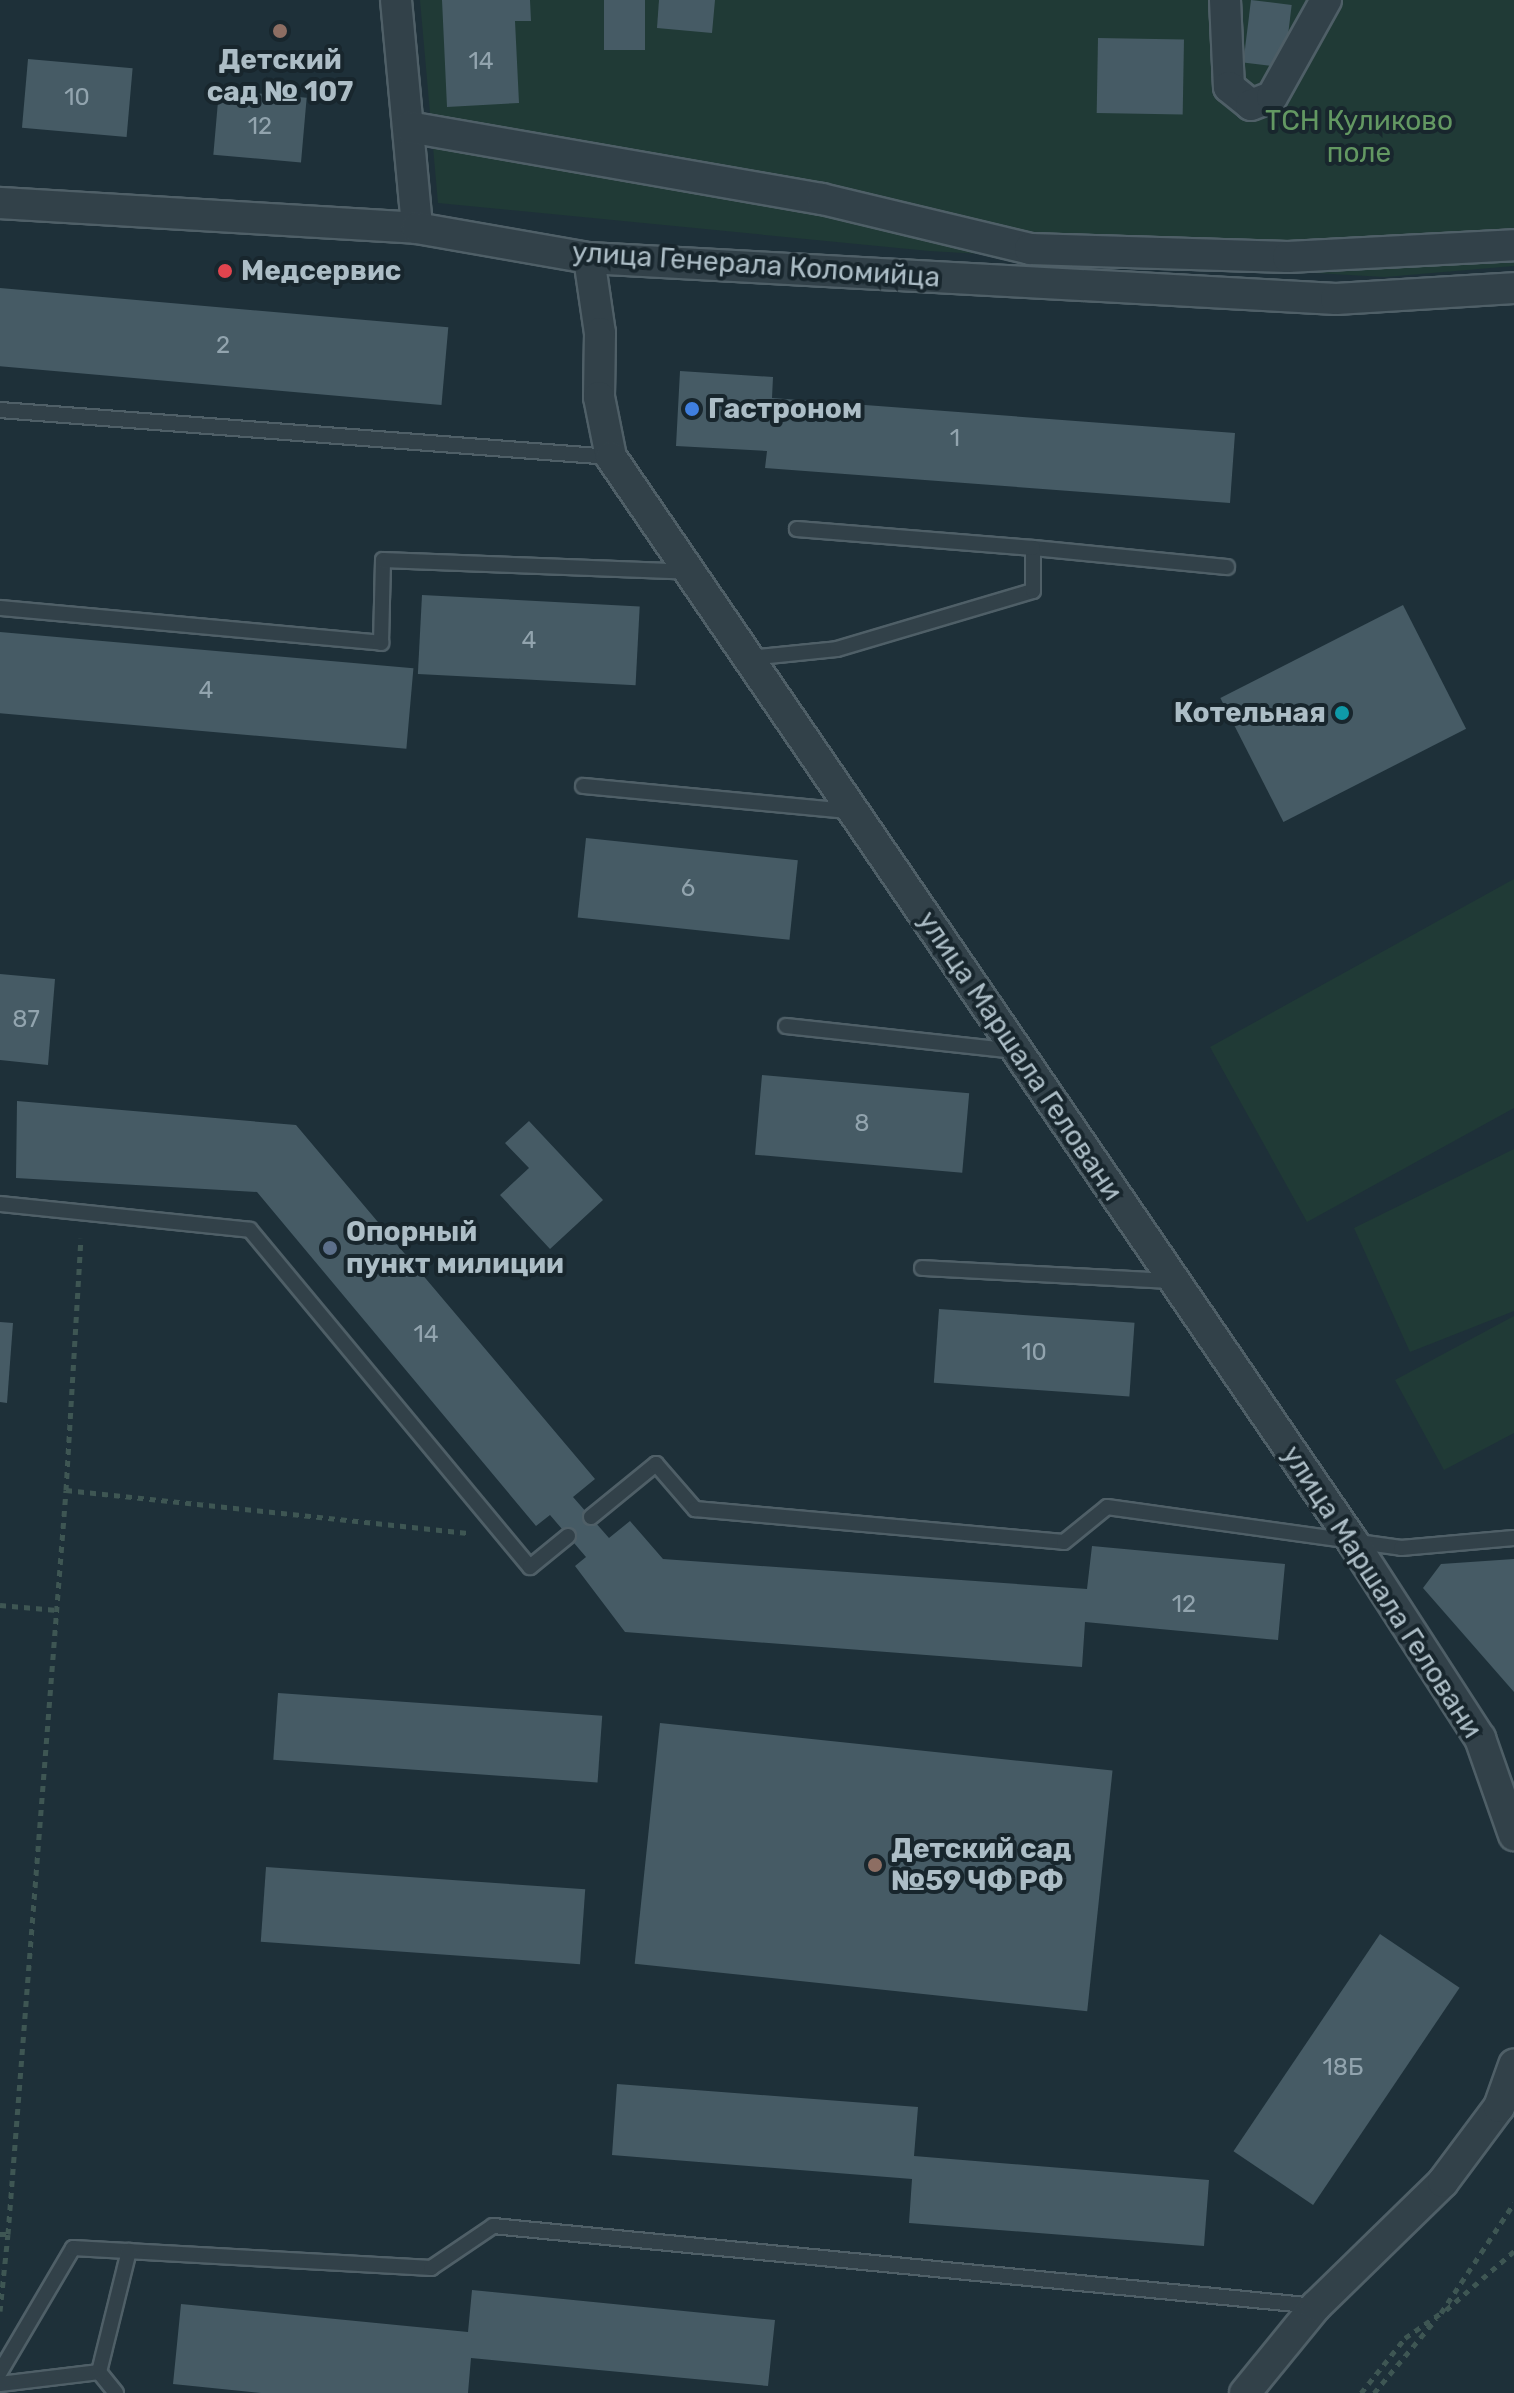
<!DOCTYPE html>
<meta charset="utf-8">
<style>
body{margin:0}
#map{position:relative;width:1514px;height:2393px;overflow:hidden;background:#1e3039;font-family:Rubik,sans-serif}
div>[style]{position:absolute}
.green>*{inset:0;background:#203a36}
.building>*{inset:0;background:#465b65;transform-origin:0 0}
.path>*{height:5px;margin-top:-2.5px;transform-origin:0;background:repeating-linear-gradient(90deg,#3e5653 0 6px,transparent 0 12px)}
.roads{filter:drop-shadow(2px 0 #4f5f67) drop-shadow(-2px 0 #4f5f67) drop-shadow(0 2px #4f5f67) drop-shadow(0 -2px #4f5f67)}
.service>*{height:14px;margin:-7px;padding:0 7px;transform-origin:7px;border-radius:7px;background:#324149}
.minor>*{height:30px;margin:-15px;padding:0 15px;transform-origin:15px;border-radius:15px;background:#324149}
.dots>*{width:22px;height:22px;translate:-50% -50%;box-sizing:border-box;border:4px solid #18262d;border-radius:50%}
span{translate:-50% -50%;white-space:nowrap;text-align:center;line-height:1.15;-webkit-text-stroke:8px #18262d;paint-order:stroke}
.number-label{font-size:24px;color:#92a4ae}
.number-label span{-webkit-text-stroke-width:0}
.poi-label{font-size:28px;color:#acbdc6;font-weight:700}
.left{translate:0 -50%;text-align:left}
.right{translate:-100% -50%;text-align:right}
.park-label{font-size:28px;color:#639862}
.street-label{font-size:28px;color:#acbdc6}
</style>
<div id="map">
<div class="green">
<div style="clip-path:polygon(420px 0,1514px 0,1514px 266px,1385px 277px,929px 251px,438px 203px)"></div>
<div style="clip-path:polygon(1514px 879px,1514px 1108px,1307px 1222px,1210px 1047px)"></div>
<div style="clip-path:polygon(1514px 1149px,1514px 1311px,1410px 1352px,1354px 1228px)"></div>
<div style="clip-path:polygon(1514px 1316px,1514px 1433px,1444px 1470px,1395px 1380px)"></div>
</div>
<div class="building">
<div style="clip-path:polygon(442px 0,530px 0,531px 21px,515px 21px,519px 103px,447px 107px)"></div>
<div style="left:604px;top:0;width:41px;height:50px"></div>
<div style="clip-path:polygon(659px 0,715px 0,712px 33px,657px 28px)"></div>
<div style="left:1251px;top:0;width:41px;height:63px;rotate:7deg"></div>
<div style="left:1098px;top:38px;width:86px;height:75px;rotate:1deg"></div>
<div style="left:28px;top:59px;width:105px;height:69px;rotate:5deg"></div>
<div style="left:219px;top:90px;width:88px;height:65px;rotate:5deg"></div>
<div style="left:0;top:288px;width:450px;height:78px;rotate:5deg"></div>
<div style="clip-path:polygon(680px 371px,773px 377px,772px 398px,1235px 433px,1230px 503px,765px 468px,767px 451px,676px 446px)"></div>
<div style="left:422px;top:595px;width:218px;height:79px;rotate:3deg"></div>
<div style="left:1403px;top:605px;width:139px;height:205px;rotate:63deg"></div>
<div style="left:0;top:632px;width:415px;height:81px;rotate:5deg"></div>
<div style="left:586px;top:838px;width:213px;height:80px;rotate:6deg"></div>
<div style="clip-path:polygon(0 974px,55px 979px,48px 1065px,0 1060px)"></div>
<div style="left:762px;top:1075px;width:208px;height:80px;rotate:5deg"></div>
<div style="clip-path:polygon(17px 1101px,296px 1125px,595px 1479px,573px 1497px,609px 1538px,630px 1521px,663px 1559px,1087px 1589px,1092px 1546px,1285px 1564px,1278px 1640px,1085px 1622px,1082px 1667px,625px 1632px,575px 1566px,586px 1557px,550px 1515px,536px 1526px,257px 1192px,16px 1178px)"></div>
<div style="clip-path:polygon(529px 1121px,603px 1200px,550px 1249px,500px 1195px,529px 1168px,505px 1143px)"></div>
<div style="left:939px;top:1309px;width:196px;height:74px;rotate:4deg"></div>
<div style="clip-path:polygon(0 1322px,13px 1323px,7px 1403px,0 1402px)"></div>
<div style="clip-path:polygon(1514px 1559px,1514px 1692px,1423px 1588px,1441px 1564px)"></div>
<div style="left:278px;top:1693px;width:325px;height:67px;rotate:4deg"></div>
<div style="left:660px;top:1723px;width:455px;height:242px;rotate:6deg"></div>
<div style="left:266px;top:1867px;width:320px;height:75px;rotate:4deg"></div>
<div style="left:1380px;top:1934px;width:96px;height:262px;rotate:34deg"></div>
<div style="clip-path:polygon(617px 2084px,918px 2107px,914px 2156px,1209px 2180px,1204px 2246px,909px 2223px,912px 2179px,612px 2155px)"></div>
<div style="clip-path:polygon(472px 2290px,775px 2320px,768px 2386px,471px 2358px,468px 2393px,261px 2393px,173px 2384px,181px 2304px,468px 2332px)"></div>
</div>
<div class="path">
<div style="left:66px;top:1490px;width:252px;rotate:-86.6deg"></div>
<div style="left:0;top:1605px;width:57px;rotate:5deg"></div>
<div style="left:0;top:2234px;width:8px"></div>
<div style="left:8px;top:2234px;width:746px;rotate:-85.54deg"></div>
<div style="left:66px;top:1490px;width:404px;rotate:6.1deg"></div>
<div style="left:1446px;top:2310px;width:90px;rotate:-40.9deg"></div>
<div style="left:0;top:2311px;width:77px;rotate:-84.1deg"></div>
<div style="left:1361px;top:2393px;width:70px;rotate:-51.3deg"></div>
<div style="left:1405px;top:2338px;width:44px;rotate:-34.8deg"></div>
<div style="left:1441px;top:2313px;width:132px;rotate:-56.4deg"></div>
<div style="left:1374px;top:2393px;width:97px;rotate:-50deg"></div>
</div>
<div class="roads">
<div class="service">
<div style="left:0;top:410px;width:613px;rotate:4.4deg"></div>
<div style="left:1033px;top:548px;width:195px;rotate:5.6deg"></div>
<div style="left:0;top:608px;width:383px;rotate:5.2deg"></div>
<div style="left:381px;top:643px;width:83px;rotate:-88.6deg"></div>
<div style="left:383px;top:560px;width:306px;rotate:2.2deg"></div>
<div style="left:749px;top:658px;width:88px;rotate:-5.8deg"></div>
<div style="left:837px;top:649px;width:204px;rotate:-16.5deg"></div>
<div style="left:1033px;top:591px;width:43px;rotate:-90deg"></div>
<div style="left:1033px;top:548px;width:237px;rotate:-175.4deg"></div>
<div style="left:583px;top:786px;width:267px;rotate:5.4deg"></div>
<div style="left:786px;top:1026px;width:231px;rotate:6.2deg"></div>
<div style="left:0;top:1204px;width:251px;rotate:5.9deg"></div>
<div style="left:250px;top:1230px;width:438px;rotate:50.3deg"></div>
<div style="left:530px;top:1567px;width:49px;rotate:-39.2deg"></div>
<div style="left:922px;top:1268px;width:251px;rotate:3deg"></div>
<div style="left:591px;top:1517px;width:84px;rotate:-39.2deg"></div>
<div style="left:656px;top:1464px;width:60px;rotate:49.1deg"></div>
<div style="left:695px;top:1509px;width:370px;rotate:5.1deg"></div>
<div style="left:1064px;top:1542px;width:55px;rotate:-39.1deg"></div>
<div style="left:1107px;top:1507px;width:297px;rotate:7.9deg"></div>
<div style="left:1401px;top:1548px;width:113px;rotate:-5.1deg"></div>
<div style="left:0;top:2372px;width:144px;rotate:-59.5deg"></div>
<div style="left:73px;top:2248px;width:359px;rotate:3.2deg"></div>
<div style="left:431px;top:2268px;width:75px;rotate:-34.1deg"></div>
<div style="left:493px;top:2226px;width:827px;rotate:5.55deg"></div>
<div style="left:0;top:2384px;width:100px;rotate:-6.9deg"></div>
<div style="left:116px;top:2393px;width:27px;rotate:-129deg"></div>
<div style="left:99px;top:2372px;width:125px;rotate:-76.1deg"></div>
</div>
<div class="minor">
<div style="left:396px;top:0;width:229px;rotate:84.7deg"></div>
<div style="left:1225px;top:0;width:87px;rotate:87.4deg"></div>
<div style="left:1229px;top:87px;width:28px;rotate:39deg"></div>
<div style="left:1251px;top:105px;width:22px;rotate:-21deg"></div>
<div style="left:1272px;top:97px;width:111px;rotate:-60.9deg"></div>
<div style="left:409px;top:127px;width:419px;rotate:9.9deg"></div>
<div style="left:822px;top:199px;width:214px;rotate:13.5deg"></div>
<div style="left:1030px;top:249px;width:258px;rotate:1.8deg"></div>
<div style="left:1288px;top:257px;width:226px;rotate:-3deg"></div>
<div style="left:0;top:203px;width:418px;rotate:3.4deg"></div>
<div style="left:417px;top:228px;width:175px;rotate:9.9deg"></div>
<div style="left:589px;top:258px;width:748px;rotate:3.14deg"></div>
<div style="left:1336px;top:299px;width:178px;rotate:-3.5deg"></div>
<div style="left:589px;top:258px;width:76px;rotate:81.7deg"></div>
<div style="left:600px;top:333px;width:64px;rotate:90.9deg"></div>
<div style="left:599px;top:397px;width:61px;rotate:78.7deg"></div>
<div style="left:611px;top:457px;width:1314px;rotate:55.63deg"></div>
<div style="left:1353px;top:1542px;width:234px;rotate:57.1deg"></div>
<div style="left:1480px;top:1738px;width:103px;rotate:70.7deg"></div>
<div style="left:1245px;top:2393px;width:112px;rotate:-50.8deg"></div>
<div style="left:1316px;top:2306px;width:177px;rotate:-44.3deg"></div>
<div style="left:1443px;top:2182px;width:94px;rotate:-53.3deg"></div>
<div style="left:1499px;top:2107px;width:45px;rotate:-70.3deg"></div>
</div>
</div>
<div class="dots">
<div style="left:280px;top:31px;background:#8d6e63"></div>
<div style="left:225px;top:271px;background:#e0444e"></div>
<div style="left:692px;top:409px;background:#3f7fe0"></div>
<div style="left:1342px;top:713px;background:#0f9aa8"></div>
<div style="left:330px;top:1248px;background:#5c6f8a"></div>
<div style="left:875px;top:1865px;background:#8d6e63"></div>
</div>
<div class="number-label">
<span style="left:481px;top:62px">14</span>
<span style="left:77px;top:98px">10</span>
<span style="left:260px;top:127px">12</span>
<span style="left:223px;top:346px">2</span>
<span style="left:955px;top:439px">1</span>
<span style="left:529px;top:641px">4</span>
<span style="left:206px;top:691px">4</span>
<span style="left:688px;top:889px">6</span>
<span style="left:26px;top:1020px">87</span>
<span style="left:862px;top:1124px">8</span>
<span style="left:426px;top:1335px">14</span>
<span style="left:1034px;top:1353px">10</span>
<span style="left:1184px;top:1605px">12</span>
<span style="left:1343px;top:2068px">18Б</span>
</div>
<div class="poi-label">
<span style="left:280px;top:76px">Детский<br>сад № 107</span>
<span class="left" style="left:241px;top:271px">Медсервис</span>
<span class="left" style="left:708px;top:409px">Гастроном</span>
<span class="right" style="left:1326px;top:713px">Котельная</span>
<span class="left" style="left:346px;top:1248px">Опорный<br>пункт милиции</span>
<span class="left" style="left:891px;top:1865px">Детский сад<br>№59 ЧФ РФ</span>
</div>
<div class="park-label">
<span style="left:1359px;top:137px">ТСН Куликово<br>поле</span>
</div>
<div class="street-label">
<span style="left:756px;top:265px;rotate:4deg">улица Генерала Коломийца</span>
<span style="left:1020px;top:1056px;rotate:56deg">улица Маршала Геловани</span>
<span style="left:1382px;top:1592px;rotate:57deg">улица Маршала Геловани</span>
</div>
</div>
